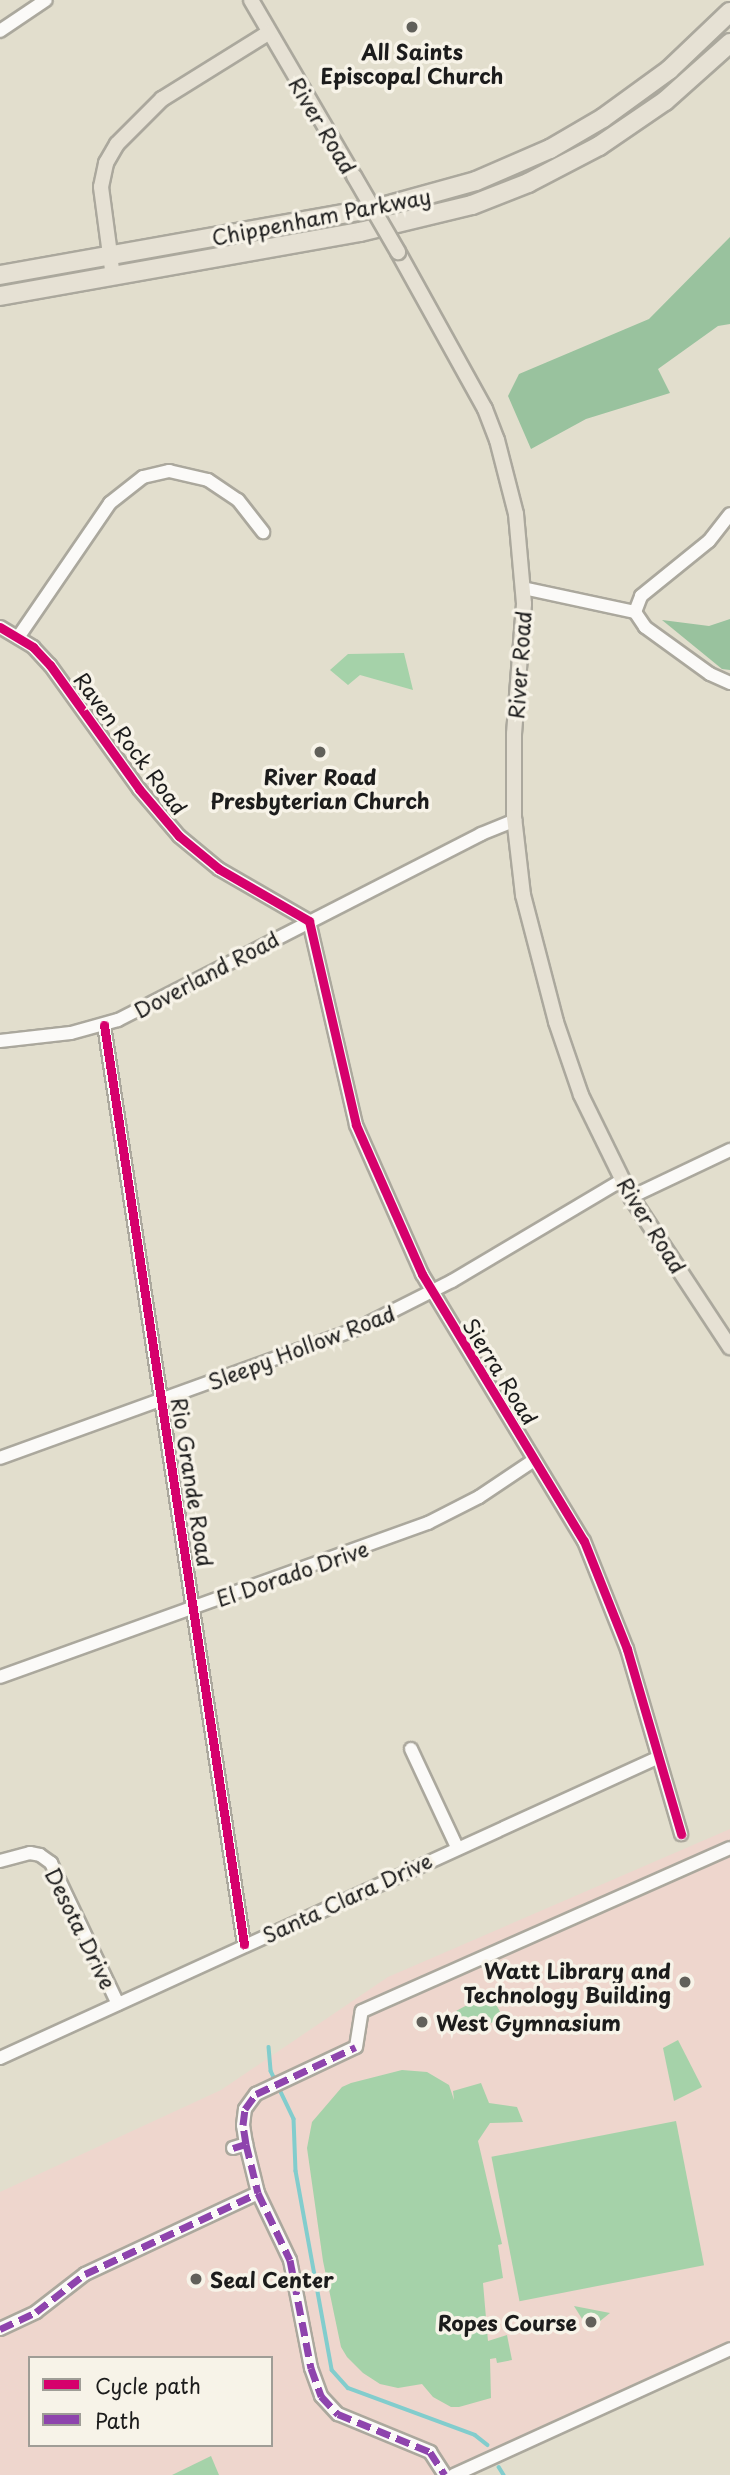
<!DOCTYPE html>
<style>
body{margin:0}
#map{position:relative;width:730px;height:2475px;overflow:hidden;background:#e2decd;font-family:"Playpen Sans",sans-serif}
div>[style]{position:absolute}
.built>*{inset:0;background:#eed6cd}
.green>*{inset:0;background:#a5d2a9;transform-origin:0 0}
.forest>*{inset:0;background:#99c29e}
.stream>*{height:3.5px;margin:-1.75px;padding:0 1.75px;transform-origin:1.75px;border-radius:1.75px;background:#82cdcd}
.roads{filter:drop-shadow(2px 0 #aba89d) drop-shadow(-2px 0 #aba89d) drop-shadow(0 2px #aba89d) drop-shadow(0 -2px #aba89d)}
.minor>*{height:12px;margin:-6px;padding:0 6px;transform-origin:6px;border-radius:6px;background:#fbfaf8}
.major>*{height:14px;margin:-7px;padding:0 7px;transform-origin:7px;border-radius:7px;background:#e6e1d4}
.highway>*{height:18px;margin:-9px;padding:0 9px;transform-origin:9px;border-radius:9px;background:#e6e1d4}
.bridges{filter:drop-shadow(2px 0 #aba89d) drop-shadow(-2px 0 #aba89d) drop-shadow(0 2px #aba89d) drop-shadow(0 -2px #aba89d)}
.major-bridge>*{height:14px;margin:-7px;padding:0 7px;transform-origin:7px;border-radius:7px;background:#e6e1d4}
.quiet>*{height:7px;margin-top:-3.5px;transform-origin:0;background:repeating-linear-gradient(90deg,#8e44ad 0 14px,transparent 0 21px)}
.cycleway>*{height:9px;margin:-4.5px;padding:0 4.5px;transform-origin:4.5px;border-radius:4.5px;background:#d6006c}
.dots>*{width:19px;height:19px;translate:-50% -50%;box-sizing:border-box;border:4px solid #f7f3e8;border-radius:50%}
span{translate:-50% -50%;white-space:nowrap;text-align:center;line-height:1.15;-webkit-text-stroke:7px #f7f3e8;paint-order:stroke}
.poi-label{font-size:21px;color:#1c1c1c;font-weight:700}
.right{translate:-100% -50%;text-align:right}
.left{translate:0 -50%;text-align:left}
.street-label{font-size:21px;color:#1c1c1c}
.legend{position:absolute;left:28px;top:2356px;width:245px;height:91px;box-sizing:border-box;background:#f7f3e8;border:2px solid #9f9d96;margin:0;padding:9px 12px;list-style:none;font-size:21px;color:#1c1c1c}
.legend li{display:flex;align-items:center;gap:14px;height:35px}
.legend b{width:35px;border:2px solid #9f9d96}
</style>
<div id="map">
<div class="built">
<div style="clip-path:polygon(evenodd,730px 1829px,730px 2349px,453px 2475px,0 2475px,0 2192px,221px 2090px,388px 1977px,730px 1829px,30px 2358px,271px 2358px,271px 2445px,30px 2445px,30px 2358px)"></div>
</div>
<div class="green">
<div style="clip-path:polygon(404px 653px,413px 690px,360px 675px,348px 685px,330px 670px,348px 654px)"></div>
<div style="left:490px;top:1993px;width:27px;height:38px;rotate:62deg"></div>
<div style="clip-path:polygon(678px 2040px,702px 2087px,674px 2101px,663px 2048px)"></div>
<div style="clip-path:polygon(402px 2070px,427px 2072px,449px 2085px,454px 2100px,453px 2091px,481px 2083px,489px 2103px,517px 2107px,523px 2122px,490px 2123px,478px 2141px,502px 2244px,498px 2245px,503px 2278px,483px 2283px,488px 2341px,507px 2335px,512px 2360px,497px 2363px,496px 2358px,490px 2359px,491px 2398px,459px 2407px,451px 2407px,433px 2397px,422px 2384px,398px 2388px,380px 2384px,363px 2373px,347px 2357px,341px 2347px,323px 2261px,307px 2148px,312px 2122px,342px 2087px,351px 2083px)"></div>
<div style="left:676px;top:2121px;width:147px;height:188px;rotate:79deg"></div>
<div style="clip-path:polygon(574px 2306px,610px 2313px,589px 2330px)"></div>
<div style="clip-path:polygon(211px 2456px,219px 2475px,172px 2475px)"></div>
</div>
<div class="forest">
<div style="clip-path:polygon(730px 237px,730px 324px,718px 326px,658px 369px,670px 393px,586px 419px,531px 449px,508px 396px,519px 374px,649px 319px)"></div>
<div style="clip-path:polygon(730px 619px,730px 670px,722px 669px,662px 620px,709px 626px)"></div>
</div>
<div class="stream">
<div style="left:269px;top:2047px;width:24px;rotate:85deg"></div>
<div style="left:271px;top:2071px;width:53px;rotate:64.4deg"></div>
<div style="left:294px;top:2119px;width:52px;rotate:87.8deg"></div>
<div style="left:296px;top:2171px;width:202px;rotate:79.7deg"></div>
<div style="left:332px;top:2370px;width:24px;rotate:48deg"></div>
<div style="left:348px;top:2388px;width:135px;rotate:20.3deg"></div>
<div style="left:475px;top:2435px;width:16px;rotate:38deg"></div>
<div style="left:499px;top:2467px;width:9px;rotate:58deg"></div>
</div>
<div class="roads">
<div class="minor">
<div style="left:0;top:31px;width:55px;rotate:-34deg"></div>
<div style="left:523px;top:588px;width:115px;rotate:12.1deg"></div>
<div style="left:635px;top:612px;width:18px;rotate:56deg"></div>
<div style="left:645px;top:627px;width:80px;rotate:35.9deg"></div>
<div style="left:710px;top:674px;width:22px;rotate:24deg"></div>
<div style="left:635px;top:612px;width:17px;rotate:-69deg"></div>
<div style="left:641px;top:596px;width:87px;rotate:-39deg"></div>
<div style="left:709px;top:541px;width:34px;rotate:-52deg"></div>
<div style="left:0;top:627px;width:39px;rotate:31deg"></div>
<div style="left:33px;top:647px;width:25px;rotate:47deg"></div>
<div style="left:50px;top:665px;width:153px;rotate:54.3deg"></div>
<div style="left:139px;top:789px;width:62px;rotate:49.6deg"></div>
<div style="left:179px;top:836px;width:52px;rotate:39.5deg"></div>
<div style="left:219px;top:869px;width:104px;rotate:30deg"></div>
<div style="left:309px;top:921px;width:209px;rotate:77deg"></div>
<div style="left:356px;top:1125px;width:163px;rotate:66.1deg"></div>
<div style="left:422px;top:1274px;width:312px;rotate:58.8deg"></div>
<div style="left:584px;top:1541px;width:116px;rotate:68.3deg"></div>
<div style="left:627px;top:1649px;width:193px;rotate:73.7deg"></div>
<div style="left:19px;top:636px;width:161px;rotate:-55.6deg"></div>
<div style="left:110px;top:503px;width:42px;rotate:-38.2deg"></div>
<div style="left:143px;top:477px;width:27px;rotate:-13deg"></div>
<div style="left:169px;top:471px;width:40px;rotate:13deg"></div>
<div style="left:208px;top:480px;width:36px;rotate:34deg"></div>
<div style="left:238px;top:500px;width:41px;rotate:52deg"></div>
<div style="left:104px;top:1025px;width:930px;rotate:81.34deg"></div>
<div style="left:0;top:1041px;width:71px;rotate:-6.4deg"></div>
<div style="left:71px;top:1033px;width:49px;rotate:-15.5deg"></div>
<div style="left:118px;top:1020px;width:408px;rotate:-27.1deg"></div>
<div style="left:481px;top:834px;width:37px;rotate:-22deg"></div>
<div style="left:631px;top:1197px;width:110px;rotate:-25.4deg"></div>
<div style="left:0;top:1458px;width:380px;rotate:-19.9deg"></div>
<div style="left:357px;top:1329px;width:106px;rotate:-26.8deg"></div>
<div style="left:452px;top:1281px;width:198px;rotate:-30.7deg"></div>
<div style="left:0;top:1677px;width:455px;rotate:-19.8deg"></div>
<div style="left:428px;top:1523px;width:57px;rotate:-27deg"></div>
<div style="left:479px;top:1497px;width:66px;rotate:-33.9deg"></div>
<div style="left:411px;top:1749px;width:108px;rotate:64.9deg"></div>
<div style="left:0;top:1861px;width:31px;rotate:-15deg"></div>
<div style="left:30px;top:1853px;width:10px;rotate:11deg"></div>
<div style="left:40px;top:1855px;width:14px;rotate:36deg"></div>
<div style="left:51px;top:1863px;width:156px;rotate:64.6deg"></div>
<div style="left:0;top:2058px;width:722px;rotate:-24.54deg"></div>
<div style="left:246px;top:2144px;width:19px;rotate:-99deg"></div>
<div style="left:243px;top:2125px;width:16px;rotate:-83deg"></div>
<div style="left:245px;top:2109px;width:19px;rotate:-54deg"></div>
<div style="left:256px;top:2094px;width:110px;rotate:-25.2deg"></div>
<div style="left:356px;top:2047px;width:36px;rotate:-81deg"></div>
<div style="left:362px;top:2011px;width:402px;rotate:-23.9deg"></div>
<div style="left:233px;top:2148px;width:14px;rotate:-17deg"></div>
<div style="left:246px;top:2144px;width:50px;rotate:76.2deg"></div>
<div style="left:0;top:2329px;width:40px;rotate:-25deg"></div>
<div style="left:36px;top:2312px;width:62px;rotate:-37.8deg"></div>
<div style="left:85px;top:2274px;width:191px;rotate:-25.1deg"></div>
<div style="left:258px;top:2193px;width:74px;rotate:64.5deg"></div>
<div style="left:290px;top:2260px;width:110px;rotate:79deg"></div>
<div style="left:311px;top:2368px;width:30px;rotate:70deg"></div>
<div style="left:321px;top:2396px;width:25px;rotate:47deg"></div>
<div style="left:338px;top:2414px;width:100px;rotate:22.4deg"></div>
<div style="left:430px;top:2452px;width:27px;rotate:57deg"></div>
<div style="left:454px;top:2475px;width:303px;rotate:-24.5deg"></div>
</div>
<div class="major">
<div style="left:251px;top:0;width:204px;rotate:59.7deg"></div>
<div style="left:398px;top:252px;width:179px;rotate:61deg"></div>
<div style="left:485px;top:409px;width:33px;rotate:69deg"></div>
<div style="left:497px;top:440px;width:76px;rotate:75.6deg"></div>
<div style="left:516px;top:514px;width:90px;rotate:84.9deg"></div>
<div style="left:524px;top:604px;width:130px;rotate:94.4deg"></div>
<div style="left:514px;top:734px;width:83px;rotate:90deg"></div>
<div style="left:514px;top:817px;width:79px;rotate:83.4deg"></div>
<div style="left:523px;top:895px;width:131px;rotate:75.4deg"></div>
<div style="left:556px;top:1022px;width:77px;rotate:71.1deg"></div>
<div style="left:581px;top:1095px;width:114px;rotate:63.9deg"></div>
<div style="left:631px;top:1197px;width:180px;rotate:56.6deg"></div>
<div style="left:113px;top:277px;width:91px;rotate:-97.6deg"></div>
<div style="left:101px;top:187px;width:25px;rotate:-78deg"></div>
<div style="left:106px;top:163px;width:22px;rotate:-60deg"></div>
<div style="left:117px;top:144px;width:64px;rotate:-45deg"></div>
<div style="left:162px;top:99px;width:125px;rotate:-31.9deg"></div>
</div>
<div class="highway">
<div style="left:0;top:275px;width:392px;rotate:-10.1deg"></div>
<div style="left:386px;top:206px;width:93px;rotate:-15.5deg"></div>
<div style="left:476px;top:181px;width:81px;rotate:-23.4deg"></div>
<div style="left:550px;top:149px;width:61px;rotate:-30.3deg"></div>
<div style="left:603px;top:118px;width:82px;rotate:-36deg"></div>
<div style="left:669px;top:70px;width:84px;rotate:-43.6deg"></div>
<div style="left:0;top:296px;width:366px;rotate:-10.1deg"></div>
<div style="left:360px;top:232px;width:115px;rotate:-13.6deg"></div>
<div style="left:472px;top:205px;width:60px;rotate:-21.4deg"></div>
<div style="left:528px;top:183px;width:80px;rotate:-27.5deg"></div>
<div style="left:599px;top:146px;width:80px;rotate:-34.3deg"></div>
<div style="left:665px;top:101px;width:87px;rotate:-41.7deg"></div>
</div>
</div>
<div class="bridges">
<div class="major-bridge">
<div style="left:354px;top:176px;width:88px;rotate:59.9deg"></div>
</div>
</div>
<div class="quiet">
<div style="left:246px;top:2144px;width:19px;rotate:-99deg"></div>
<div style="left:243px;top:2125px;width:16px;rotate:-83deg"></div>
<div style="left:245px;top:2109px;width:19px;rotate:-54deg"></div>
<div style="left:256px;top:2094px;width:110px;rotate:-25.2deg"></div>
<div style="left:233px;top:2148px;width:14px;rotate:-17deg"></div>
<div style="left:246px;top:2144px;width:50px;rotate:76.2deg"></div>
<div style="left:0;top:2329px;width:40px;rotate:-25deg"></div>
<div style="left:36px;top:2312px;width:62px;rotate:-37.8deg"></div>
<div style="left:85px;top:2274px;width:191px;rotate:-25.1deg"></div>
<div style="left:258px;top:2193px;width:74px;rotate:64.5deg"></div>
<div style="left:290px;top:2260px;width:110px;rotate:79deg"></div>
<div style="left:311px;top:2368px;width:30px;rotate:70deg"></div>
<div style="left:321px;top:2396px;width:25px;rotate:47deg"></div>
<div style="left:338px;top:2414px;width:100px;rotate:22.4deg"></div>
<div style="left:430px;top:2452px;width:27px;rotate:57deg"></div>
</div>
<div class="cycleway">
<div style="left:0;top:627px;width:39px;rotate:31deg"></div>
<div style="left:33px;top:647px;width:25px;rotate:47deg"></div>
<div style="left:50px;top:665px;width:153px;rotate:54.3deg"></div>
<div style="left:139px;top:789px;width:62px;rotate:49.6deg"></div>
<div style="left:179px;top:836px;width:52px;rotate:39.5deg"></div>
<div style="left:219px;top:869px;width:104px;rotate:30deg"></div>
<div style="left:309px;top:921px;width:209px;rotate:77deg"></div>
<div style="left:356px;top:1125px;width:163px;rotate:66.1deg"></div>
<div style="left:422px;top:1274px;width:312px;rotate:58.8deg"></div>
<div style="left:584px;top:1541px;width:116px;rotate:68.3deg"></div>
<div style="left:627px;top:1649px;width:193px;rotate:73.7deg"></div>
<div style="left:104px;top:1025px;width:930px;rotate:81.34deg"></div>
</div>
<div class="dots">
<div style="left:412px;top:27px;background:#61605a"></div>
<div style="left:320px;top:752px;background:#61605a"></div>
<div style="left:685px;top:1982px;background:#61605a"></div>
<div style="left:422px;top:2022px;background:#61605a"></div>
<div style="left:196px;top:2279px;background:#61605a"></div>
<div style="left:591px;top:2322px;background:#61605a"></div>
</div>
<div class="poi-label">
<span style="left:412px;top:63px">All Saints<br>Episcopal Church</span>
<span style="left:320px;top:788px">River Road<br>Presbyterian Church</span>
<span class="right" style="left:671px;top:1982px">Watt Library and<br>Technology Building</span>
<span class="left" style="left:436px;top:2022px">West Gymnasium</span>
<span class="left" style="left:210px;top:2279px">Seal Center</span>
<span class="right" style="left:577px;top:2322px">Ropes Course</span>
</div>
<div class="street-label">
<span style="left:323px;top:125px;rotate:59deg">River Road</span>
<span style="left:321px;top:216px;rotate:-11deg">Chippenham Parkway</span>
<span style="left:519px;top:665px;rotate:-86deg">River Road</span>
<span style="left:131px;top:743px;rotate:53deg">Raven Rock Road</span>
<span style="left:206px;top:974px;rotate:-28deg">Doverland Road</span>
<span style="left:652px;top:1225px;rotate:58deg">River Road</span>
<span style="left:301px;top:1347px;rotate:-21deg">Sleepy Hollow Road</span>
<span style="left:501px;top:1371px;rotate:58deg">Sierra Road</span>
<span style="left:193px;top:1482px;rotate:81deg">Rio Grande Road</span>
<span style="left:292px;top:1573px;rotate:-19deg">El Dorado Drive</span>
<span style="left:347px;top:1897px;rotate:-25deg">Santa Clara Drive</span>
<span style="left:81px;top:1928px;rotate:64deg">Desota Drive</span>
</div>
<ul class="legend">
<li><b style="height:9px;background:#d6006c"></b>Cycle path</li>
<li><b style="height:9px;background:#8e44ad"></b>Path</li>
</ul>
</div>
